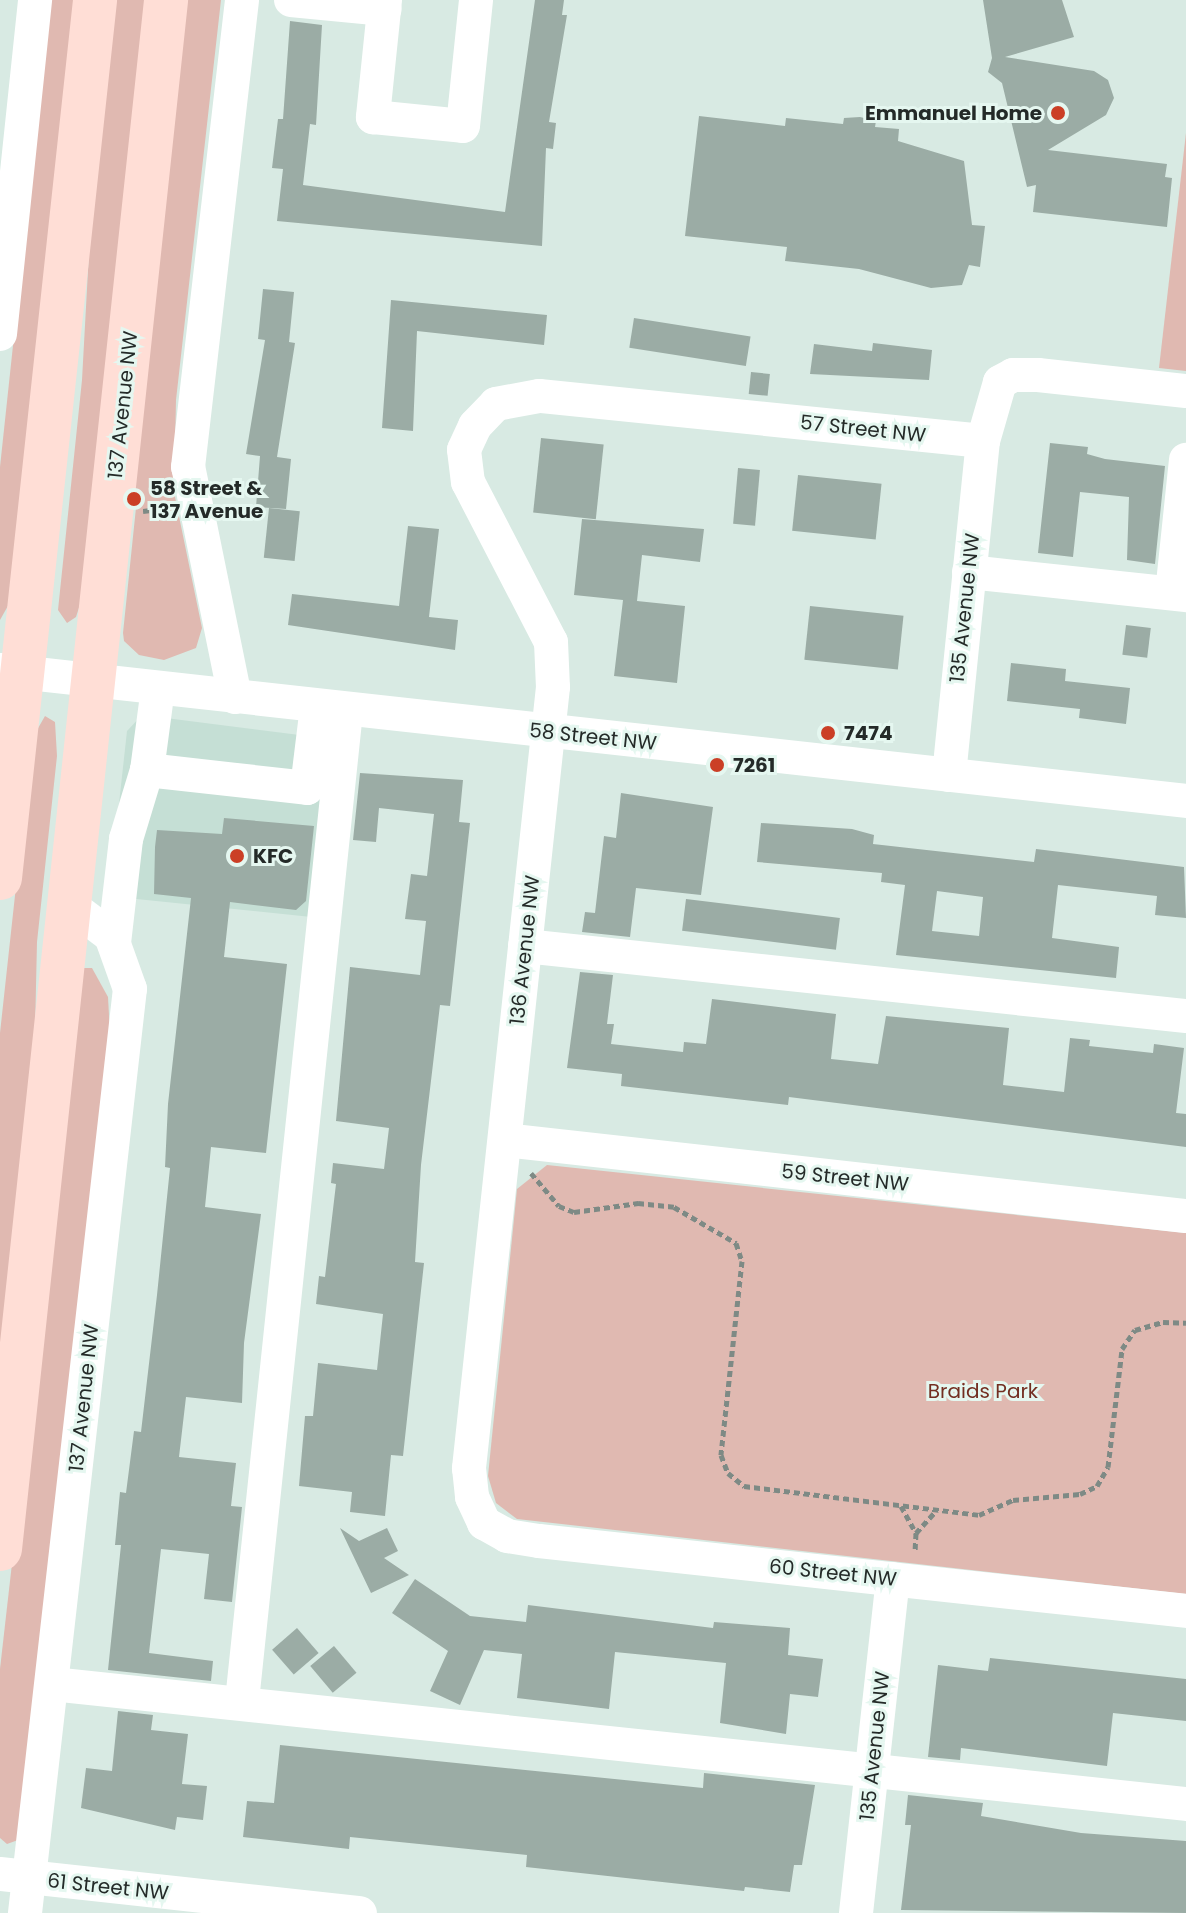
<!DOCTYPE html>
<style>
body{margin:0}
#map{position:relative;width:1186px;height:1913px;overflow:hidden;background:#d8eae3;font-family:Poppins,sans-serif}
div>[style]{position:absolute}
.built>*{inset:0;background:#c5dfd5}
.green>*{inset:0;background:#e0b9b1}
.building>*{inset:0;background:#9baca5;transform-origin:0 0}
.path>*{height:5px;margin-top:-2.5px;transform-origin:0;background:repeating-linear-gradient(90deg,#7e8a85 0 6px,transparent 0 10px)}
.minor>*{height:34px;margin:-17px;padding:0 17px;transform-origin:17px;border-radius:17px;background:#fff}
.major>*{height:44px;margin:-22px;padding:0 22px;transform-origin:22px;border-radius:22px;background:#ffded6}
.dots>*{width:22px;height:22px;translate:-50% -50%;box-sizing:border-box;border:4px solid #e5f7f0;border-radius:50%}
span{translate:-50% -50%;white-space:nowrap;text-align:center;line-height:1.15;-webkit-text-stroke:6px #e5f7f0;paint-order:stroke}
.poi-label{font-size:20px;color:#242a28;font-weight:700}
.right{translate:-100% -50%;text-align:right}
.left{translate:0 -50%;text-align:left}
.street-label{font-size:20px;color:#242a28}
.park-label{font-size:20px;color:#732e21}
</style>
<div id="map">
<div class="built">
<div style="clip-path:polygon(142px 715px,339px 740px,321px 918px,117px 897px,110px 885px,127px 731px)"></div>
</div>
<div class="green">
<div style="clip-path:polygon(50px 0,76px 0,9px 604px,0 620px,0 467px)"></div>
<div style="clip-path:polygon(111px 0,145px 0,86px 586px,76px 617px,67px 623px,58px 610px,82px 380px,94px 161px)"></div>
<div style="clip-path:polygon(184px 0,221px 0,176px 400px,174px 492px,202px 628px,196px 648px,164px 660px,139px 655px,124px 641px,123px 633px,137px 498px,131px 497px)"></div>
<div style="clip-path:polygon(1186px 133px,1186px 371px,1159px 368px)"></div>
<div style="clip-path:polygon(45px 716px,55px 722px,57px 756px,37px 942px,34px 1075px,0 1390px,0 1033px,24px 813px,37px 730px)"></div>
<div style="clip-path:polygon(84px 968px,92px 968px,108px 997px,110px 1034px,18px 1840px,7px 1844px,0 1838px,0 1669px,79px 975px)"></div>
<div style="clip-path:polygon(547px 1165px,1186px 1233px,1186px 1594px,517px 1519px,496px 1503px,488px 1476px,517px 1189px)"></div>
</div>
<div class="building">
<div style="clip-path:polygon(535px 0,564px 0,562px 15px,567px 15px,549px 122px,556px 123px,553px 149px,546px 148px,542px 246px,277px 221px,283px 169px,272px 168px,278px 119px,283px 119px,290px 21px,322px 25px,316px 125px,310px 124px,303px 185px,505px 212px)"></div>
<div style="clip-path:polygon(983px 0,1062px 0,1074px 37px,1005px 57px,1094px 71px,1108px 80px,1114px 98px,1106px 115px,1048px 150px,1167px 164px,1165px 177px,1172px 178px,1167px 227px,1033px 212px,1036px 185px,1027px 187px,1002px 83px,988px 72px,992px 58px)"></div>
<div style="clip-path:polygon(699px 116px,785px 126px,786px 118px,843px 124px,844px 118px,860px 117px,876px 121px,875px 127px,899px 129px,898px 141px,964px 161px,972px 225px,985px 226px,980px 267px,969px 265px,962px 285px,931px 288px,859px 269px,785px 261px,787px 247px,685px 236px)"></div>
<div style="clip-path:polygon(263px 289px,294px 292px,289px 342px,295px 343px,277px 457px,291px 459px,286px 509px,256px 507px,260px 456px,246px 454px,265px 340px,258px 339px)"></div>
<div style="clip-path:polygon(391px 300px,547px 315px,544px 345px,417px 331px,413px 431px,382px 428px)"></div>
<div style="left:634px;top:318px;width:118px;height:30px;rotate:9deg"></div>
<div style="clip-path:polygon(873px 343px,932px 350px,929px 380px,810px 374px,814px 344px,872px 351px)"></div>
<div style="left:751px;top:372px;width:19px;height:22px;rotate:6deg"></div>
<div style="left:541px;top:438px;width:63px;height:75px;rotate:6deg"></div>
<div style="clip-path:polygon(1050px 443px,1088px 447px,1087px 454px,1105px 459px,1165px 466px,1155px 564px,1127px 560px,1129px 497px,1080px 492px,1073px 557px,1038px 553px)"></div>
<div style="left:738px;top:468px;width:22px;height:56px;rotate:5deg"></div>
<div style="left:798px;top:475px;width:84px;height:56px;rotate:6deg"></div>
<div style="left:269px;top:508px;width:31px;height:50px;rotate:6deg"></div>
<div style="clip-path:polygon(582px 519px,704px 529px,700px 562px,642px 555px,637px 601px,685px 606px,677px 683px,614px 676px,623px 600px,574px 595px)"></div>
<div style="clip-path:polygon(408px 526px,439px 529px,429px 617px,458px 620px,455px 650px,288px 625px,292px 594px,399px 606px)"></div>
<div style="left:810px;top:606px;width:94px;height:54px;rotate:6deg"></div>
<div style="left:1126px;top:625px;width:25px;height:30px;rotate:7deg"></div>
<div style="clip-path:polygon(1011px 663px,1066px 669px,1065px 681px,1130px 688px,1126px 724px,1079px 718px,1080px 709px,1007px 701px)"></div>
<div style="clip-path:polygon(360px 773px,463px 780px,459px 822px,470px 823px,450px 1006px,440px 1005px,421px 1165px,415px 1262px,424px 1263px,403px 1456px,391px 1455px,385px 1516px,350px 1512px,352px 1492px,299px 1486px,305px 1416px,313px 1416px,318px 1363px,377px 1370px,383px 1314px,316px 1304px,319px 1276px,325px 1277px,336px 1184px,331px 1183px,333px 1163px,384px 1169px,389px 1128px,336px 1121px,350px 967px,420px 975px,426px 921px,405px 919px,411px 874px,427px 876px,434px 814px,379px 808px,376px 842px,353px 840px)"></div>
<div style="clip-path:polygon(621px 793px,713px 807px,701px 895px,636px 888px,630px 937px,582px 932px,585px 912px,595px 913px,604px 836px,616px 838px)"></div>
<div style="clip-path:polygon(224px 818px,314px 826px,306px 901px,296px 910px,230px 902px,224px 957px,287px 964px,266px 1153px,211px 1147px,205px 1207px,261px 1214px,244px 1343px,242px 1403px,186px 1397px,179px 1457px,236px 1463px,231px 1506px,242px 1507px,232px 1602px,204px 1599px,209px 1554px,161px 1549px,149px 1653px,213px 1661px,211px 1681px,108px 1670px,121px 1545px,115px 1545px,120px 1492px,126px 1493px,134px 1431px,141px 1432px,157px 1295px,170px 1168px,165px 1167px,168px 1104px,191px 898px,154px 894px,155px 847px,157px 830px,222px 834px)"></div>
<div style="clip-path:polygon(evenodd,761px 823px,852px 829px,874px 835px,873px 844px,1034px 862px,1036px 849px,1184px 867px,1186px 918px,1155px 915px,1157px 896px,1058px 885px,1052px 938px,1119px 947px,1116px 978px,896px 955px,905px 885px,881px 882px,882px 873px,757px 862px,761px 823px,937px 891px,983px 897px,979px 936px,932px 931px,937px 891px)"></div>
<div style="left:686px;top:899px;width:155px;height:32px;rotate:7deg"></div>
<div style="clip-path:polygon(580px 972px,613px 975px,607px 1024px,614px 1024px,611px 1044px,683px 1052px,684px 1042px,706px 1044px,712px 999px,836px 1014px,831px 1059px,878px 1064px,886px 1016px,1009px 1028px,1003px 1085px,1064px 1092px,1070px 1038px,1090px 1040px,1089px 1046px,1153px 1053px,1154px 1044px,1184px 1048px,1176px 1113px,1186px 1114px,1186px 1147px,789px 1097px,788px 1105px,621px 1086px,622px 1074px,567px 1068px)"></div>
<div style="clip-path:polygon(340px 1528px,359px 1541px,387px 1528px,398px 1551px,384px 1558px,409px 1575px,371px 1593px)"></div>
<div style="clip-path:polygon(415px 1579px,470px 1616px,526px 1622px,528px 1605px,713px 1628px,714px 1622px,790px 1628px,788px 1655px,823px 1659px,818px 1697px,790px 1694px,786px 1734px,720px 1723px,726px 1663px,615px 1652px,609px 1709px,517px 1698px,522px 1654px,484px 1650px,460px 1705px,430px 1691px,448px 1651px,392px 1613px)"></div>
<div style="left:297px;top:1628px;width:33px;height:33px;rotate:49deg"></div>
<div style="left:334px;top:1646px;width:35px;height:31px;rotate:50deg"></div>
<div style="clip-path:polygon(990px 1658px,1186px 1679px,1186px 1721px,1113px 1713px,1107px 1766px,961px 1748px,960px 1760px,928px 1757px,938px 1665px,988px 1671px)"></div>
<div style="clip-path:polygon(118px 1711px,153px 1715px,151px 1730px,188px 1734px,182px 1784px,207px 1786px,203px 1820px,177px 1817px,175px 1830px,81px 1808px,86px 1768px,112px 1771px)"></div>
<div style="clip-path:polygon(280px 1745px,703px 1788px,704px 1773px,815px 1785px,802px 1865px,794px 1865px,790px 1892px,745px 1887px,744px 1891px,526px 1867px,527px 1855px,439px 1846px,350px 1837px,349px 1849px,243px 1837px,247px 1801px,274px 1803px)"></div>
<div style="clip-path:polygon(908px 1795px,983px 1803px,981px 1816px,1081px 1833px,1186px 1841px,1186px 1913px,901px 1910px,911px 1825px,905px 1825px)"></div>
</div>
<div class="path">
<div style="left:143px;top:511px;width:26px;rotate:-7deg"></div>
<div style="left:531px;top:1173px;width:43px;rotate:49.7deg"></div>
<div style="left:559px;top:1206px;width:16px;rotate:22deg"></div>
<div style="left:574px;top:1212px;width:65px;rotate:-8deg"></div>
<div style="left:638px;top:1203px;width:36px;rotate:6deg"></div>
<div style="left:674px;top:1207px;width:72px;rotate:30.1deg"></div>
<div style="left:736px;top:1243px;width:19px;rotate:72deg"></div>
<div style="left:742px;top:1261px;width:195px;rotate:96.2deg"></div>
<div style="left:721px;top:1455px;width:19px;rotate:69deg"></div>
<div style="left:728px;top:1473px;width:21px;rotate:39deg"></div>
<div style="left:744px;top:1486px;width:237px;rotate:7deg"></div>
<div style="left:979px;top:1515px;width:37px;rotate:-24deg"></div>
<div style="left:1013px;top:1500px;width:67px;rotate:-5.1deg"></div>
<div style="left:1080px;top:1494px;width:19px;rotate:-25deg"></div>
<div style="left:1097px;top:1486px;width:22px;rotate:-60deg"></div>
<div style="left:1108px;top:1467px;width:119px;rotate:-83.2deg"></div>
<div style="left:1122px;top:1349px;width:23px;rotate:-56deg"></div>
<div style="left:1135px;top:1330px;width:29px;rotate:-16deg"></div>
<div style="left:1163px;top:1322px;width:23px;rotate:2deg"></div>
<div style="left:901px;top:1506px;width:31px;rotate:61deg"></div>
<div style="left:916px;top:1533px;width:19px;rotate:93deg"></div>
<div style="left:916px;top:1533px;width:31px;rotate:-48deg"></div>
</div>
<div class="minor">
<div style="left:291px;top:0;width:94px;rotate:5.5deg"></div>
<div style="left:385px;top:0;width:118px;rotate:95.9deg"></div>
<div style="left:373px;top:117px;width:90px;rotate:5.7deg"></div>
<div style="left:463px;top:126px;width:127px;rotate:-84.1deg"></div>
<div style="left:0;top:334px;width:336px;rotate:-84deg"></div>
<div style="left:983px;top:441px;width:446px;rotate:-174.2deg"></div>
<div style="left:539px;top:396px;width:44px;rotate:169.5deg"></div>
<div style="left:496px;top:404px;width:30px;rotate:134deg"></div>
<div style="left:475px;top:426px;width:26px;rotate:115deg"></div>
<div style="left:464px;top:450px;width:32px;rotate:83deg"></div>
<div style="left:468px;top:482px;width:180px;rotate:62.6deg"></div>
<div style="left:551px;top:642px;width:45px;rotate:87.5deg"></div>
<div style="left:553px;top:687px;width:786px;rotate:96.14deg"></div>
<div style="left:469px;top:1468px;width:29px;rotate:84deg"></div>
<div style="left:472px;top:1497px;width:29px;rotate:65deg"></div>
<div style="left:484px;top:1523px;width:26px;rotate:29deg"></div>
<div style="left:507px;top:1536px;width:32px;rotate:9deg"></div>
<div style="left:539px;top:1541px;width:651px;rotate:6.17deg"></div>
<div style="left:969px;top:572px;width:218px;rotate:6.1deg"></div>
<div style="left:1172px;top:593px;width:134px;rotate:-84deg"></div>
<div style="left:0;top:670px;width:1193px;rotate:6.3deg"></div>
<div style="left:158px;top:688px;width:83px;rotate:97.6deg"></div>
<div style="left:147px;top:770px;width:161px;rotate:6.4deg"></div>
<div style="left:307px;top:788px;width:82px;rotate:-83deg"></div>
<div style="left:235px;top:697px;width:235px;rotate:-101.5deg"></div>
<div style="left:188px;top:467px;width:470px;rotate:-83.4deg"></div>
<div style="left:949px;top:775px;width:336px;rotate:-84.2deg"></div>
<div style="left:983px;top:441px;width:61px;rotate:-73.9deg"></div>
<div style="left:1000px;top:382px;width:15px;rotate:-28deg"></div>
<div style="left:1013px;top:375px;width:25px"></div>
<div style="left:1038px;top:375px;width:149px;rotate:6.2deg"></div>
<div style="left:114px;top:943px;width:105px;rotate:-83.4deg"></div>
<div style="left:126px;top:839px;width:72px;rotate:-73.1deg"></div>
<div style="left:525px;top:946px;width:665px;rotate:6.05deg"></div>
<div style="left:505px;top:1140px;width:685px;rotate:6.37deg"></div>
<div style="left:52px;top:1684px;width:1140px;rotate:6.04deg"></div>
<div style="left:242px;top:1701px;width:995px;rotate:-84deg"></div>
<div style="left:0;top:1874px;width:362px;rotate:6.2deg"></div>
<div style="left:25px;top:1913px;width:930px;rotate:-83.52deg"></div>
<div style="left:130px;top:989px;width:56px;rotate:-109.7deg"></div>
<div style="left:111px;top:936px;width:50px;rotate:-143.1deg"></div>
<div style="left:856px;top:1913px;width:336px;rotate:-83.7deg"></div>
</div>
<div class="major">
<div style="left:0;top:878px;width:883px;rotate:-83.82deg"></div>
<div style="left:0;top:1549px;width:1558px;rotate:-83.88deg"></div>
</div>
<div class="dots">
<div style="left:1058px;top:113px;background:#cb3f26"></div>
<div style="left:134px;top:499px;background:#cb3f26"></div>
<div style="left:828px;top:733px;background:#cb3f26"></div>
<div style="left:717px;top:765px;background:#cb3f26"></div>
<div style="left:237px;top:856px;background:#cb3f26"></div>
</div>
<div class="poi-label">
<span class="right" style="left:1042px;top:113px">Emmanuel Home</span>
<span class="left" style="left:150px;top:500px">58 Street &amp;<br>137 Avenue</span>
<span class="left" style="left:844px;top:733px">7474</span>
<span class="left" style="left:733px;top:765px">7261</span>
<span class="left" style="left:253px;top:856px">KFC</span>
</div>
<div class="street-label">
<span style="left:123px;top:405px;rotate:-84deg">137 Avenue NW</span>
<span style="left:863px;top:429px;rotate:6deg">57 Street NW</span>
<span style="left:965px;top:608px;rotate:-84deg">135 Avenue NW</span>
<span style="left:593px;top:737px;rotate:6deg">58 Street NW</span>
<span style="left:525px;top:950px;rotate:-84deg">136 Avenue NW</span>
<span style="left:845px;top:1178px;rotate:6deg">59 Street NW</span>
<span style="left:84px;top:1398px;rotate:-84deg">137 Avenue NW</span>
<span style="left:833px;top:1573px;rotate:6deg">60 Street NW</span>
<span style="left:875px;top:1746px;rotate:-84deg">135 Avenue NW</span>
<span style="left:108px;top:1887px;rotate:6deg">61 Street NW</span>
</div>
<div class="park-label">
<span style="left:983px;top:1391px">Braids Park</span>
</div>
</div>
